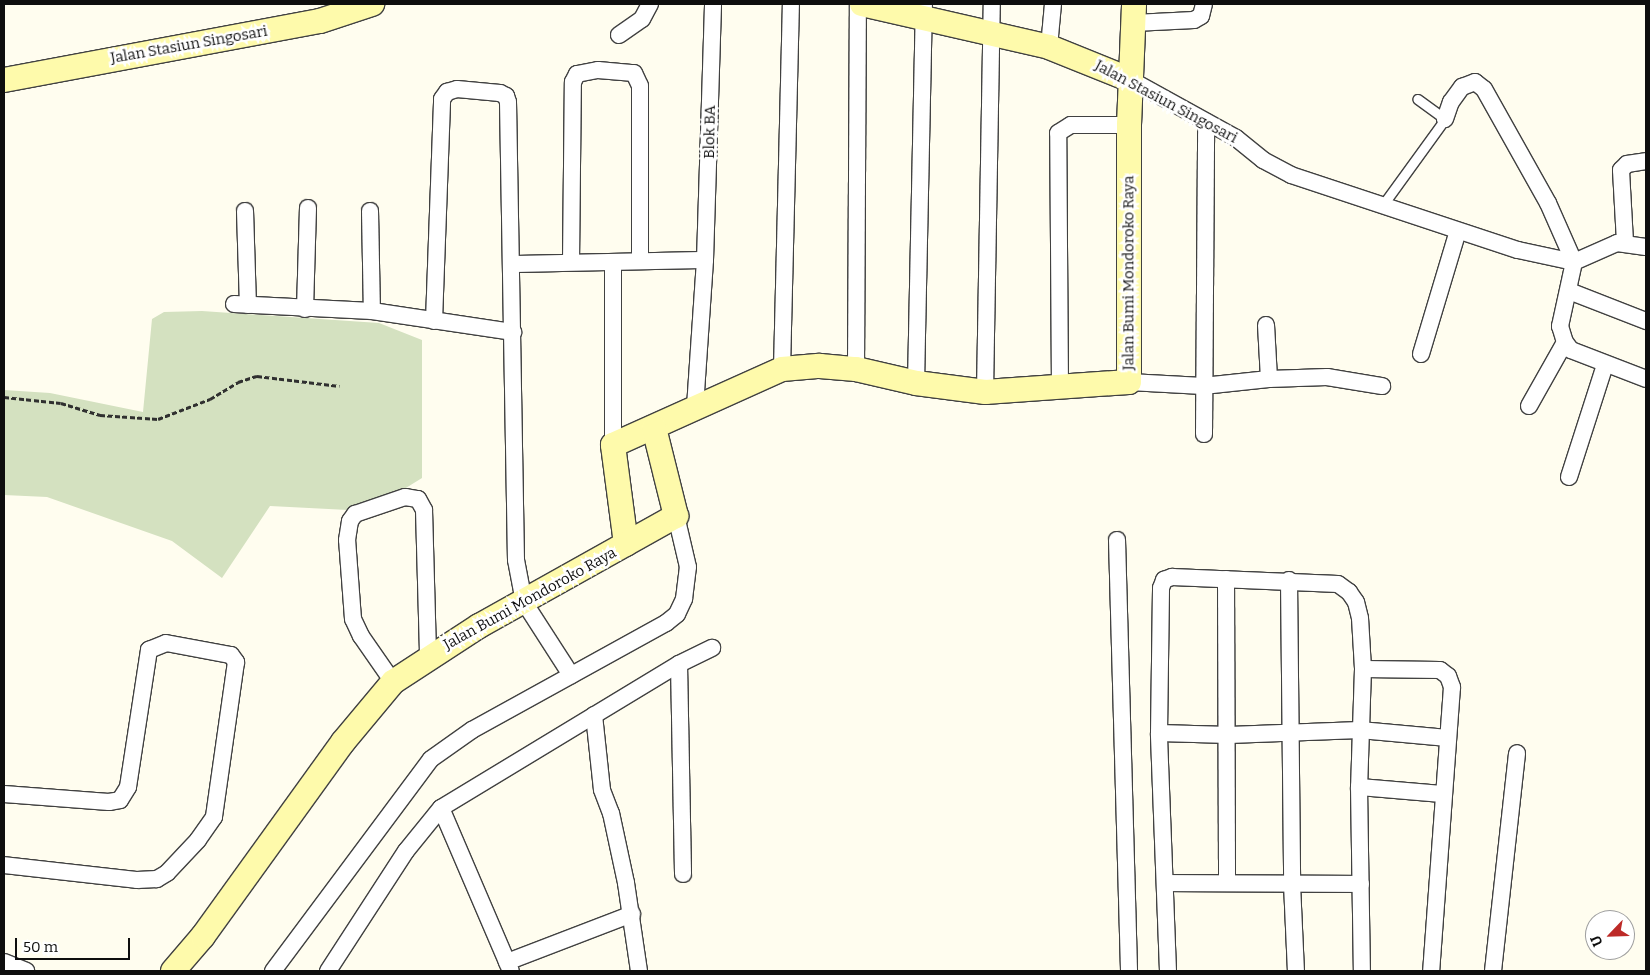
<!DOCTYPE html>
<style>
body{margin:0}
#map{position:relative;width:1650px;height:975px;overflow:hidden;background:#fffdef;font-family:Bitter,serif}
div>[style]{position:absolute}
.cemetery>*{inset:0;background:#d4e1c0}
.path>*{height:2.5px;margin-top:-1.25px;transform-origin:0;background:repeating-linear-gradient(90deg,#303030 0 5px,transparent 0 7.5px)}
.roads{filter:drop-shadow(1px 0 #414141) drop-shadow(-1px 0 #414141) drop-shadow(0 1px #414141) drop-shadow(0 -1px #414141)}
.lane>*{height:9px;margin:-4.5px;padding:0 4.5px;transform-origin:4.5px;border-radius:4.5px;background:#fff}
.street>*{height:16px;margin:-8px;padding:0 8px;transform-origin:8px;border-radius:8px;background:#fff}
.secondary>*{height:24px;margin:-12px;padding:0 12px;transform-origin:12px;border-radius:12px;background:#fefaab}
span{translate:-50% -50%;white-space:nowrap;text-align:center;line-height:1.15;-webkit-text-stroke:5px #fff;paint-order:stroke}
.street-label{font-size:15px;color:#0e0e0e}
.frame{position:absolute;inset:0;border:5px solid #0e0e0e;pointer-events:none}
.north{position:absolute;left:1585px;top:910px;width:50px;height:50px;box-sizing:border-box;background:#fff;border:1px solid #9f9f9f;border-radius:50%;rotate:246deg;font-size:14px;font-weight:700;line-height:20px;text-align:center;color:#0e0e0e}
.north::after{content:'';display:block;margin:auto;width:18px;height:22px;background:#bd2a27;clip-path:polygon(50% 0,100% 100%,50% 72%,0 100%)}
.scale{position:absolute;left:15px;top:938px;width:115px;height:22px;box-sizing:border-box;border:2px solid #0e0e0e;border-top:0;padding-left:6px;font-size:15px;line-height:18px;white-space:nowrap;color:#0e0e0e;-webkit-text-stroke:4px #fff;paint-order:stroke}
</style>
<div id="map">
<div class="cemetery">
<div style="clip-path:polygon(202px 311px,379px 323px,422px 340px,422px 478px,388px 499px,348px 510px,270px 506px,222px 578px,172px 541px,47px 497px,4px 495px,4px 390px,50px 393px,143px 412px,152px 319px,164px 312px)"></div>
</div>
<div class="path">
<div style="left:4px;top:397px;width:57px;rotate:6deg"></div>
<div style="left:61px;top:403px;width:41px;rotate:17.1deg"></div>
<div style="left:100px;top:415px;width:58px;rotate:3.9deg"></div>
<div style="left:158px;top:419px;width:56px;rotate:-21deg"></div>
<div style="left:210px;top:399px;width:33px;rotate:-31deg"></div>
<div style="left:238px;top:382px;width:20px;rotate:-18deg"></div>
<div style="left:257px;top:376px;width:83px;rotate:7deg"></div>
</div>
<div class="roads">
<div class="lane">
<div style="left:1382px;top:206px;width:107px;rotate:-54.1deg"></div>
<div style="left:1445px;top:119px;width:34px;rotate:-144deg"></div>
</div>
<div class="street">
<div style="left:1134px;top:23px;width:60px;rotate:-2.9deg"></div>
<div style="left:1194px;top:20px;width:8px;rotate:-30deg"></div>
<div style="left:1201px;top:16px;width:12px;rotate:-76deg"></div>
<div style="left:619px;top:35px;width:28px;rotate:-35deg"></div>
<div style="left:642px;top:19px;width:17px;rotate:-62deg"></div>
<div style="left:1049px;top:47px;width:43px;rotate:-84.7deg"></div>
<div style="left:1131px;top:80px;width:120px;rotate:28.9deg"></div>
<div style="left:1236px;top:138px;width:35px;rotate:39deg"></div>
<div style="left:1263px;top:160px;width:32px;rotate:28deg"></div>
<div style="left:1291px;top:175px;width:239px;rotate:18.3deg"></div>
<div style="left:1518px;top:250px;width:57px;rotate:12.1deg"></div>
<div style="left:1445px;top:119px;width:18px;rotate:-71deg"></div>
<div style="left:1451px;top:102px;width:19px;rotate:-54deg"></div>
<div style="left:1462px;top:87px;width:14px;rotate:-21deg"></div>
<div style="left:1475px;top:82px;width:11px;rotate:38deg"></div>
<div style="left:1484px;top:89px;width:131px;rotate:60.7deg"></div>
<div style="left:1548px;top:203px;width:64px;rotate:66.2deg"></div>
<div style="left:1574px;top:262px;width:66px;rotate:102.3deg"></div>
<div style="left:1560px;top:326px;width:17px;rotate:73deg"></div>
<div style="left:1565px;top:342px;width:10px;rotate:53deg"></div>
<div style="left:1571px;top:350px;width:80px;rotate:21.1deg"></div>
<div style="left:245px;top:211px;width:94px;rotate:88.2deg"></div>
<div style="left:370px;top:211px;width:100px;rotate:88.9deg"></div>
<div style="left:1625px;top:242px;width:72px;rotate:-93.2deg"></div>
<div style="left:1621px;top:170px;width:8px;rotate:-45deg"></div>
<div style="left:1627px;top:164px;width:19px;rotate:-9deg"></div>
<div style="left:571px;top:262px;width:180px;rotate:-89.4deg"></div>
<div style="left:573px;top:82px;width:9px;rotate:-63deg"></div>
<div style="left:577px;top:74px;width:21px;rotate:-11deg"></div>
<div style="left:598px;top:70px;width:36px;rotate:5deg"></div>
<div style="left:634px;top:73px;width:14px;rotate:65deg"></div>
<div style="left:640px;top:86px;width:174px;rotate:90deg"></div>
<div style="left:613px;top:262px;width:183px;rotate:90deg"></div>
<div style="left:1574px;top:262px;width:47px;rotate:-23.8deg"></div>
<div style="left:1617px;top:243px;width:29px;rotate:8deg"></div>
<div style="left:512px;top:264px;width:193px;rotate:-1.2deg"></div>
<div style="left:1569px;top:291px;width:83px;rotate:21.3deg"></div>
<div style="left:234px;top:304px;width:138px;rotate:2.9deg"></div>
<div style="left:372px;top:311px;width:143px;rotate:8.5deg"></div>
<div style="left:305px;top:309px;width:101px;rotate:-88.3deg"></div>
<div style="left:434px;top:321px;width:222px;rotate:-87.9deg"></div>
<div style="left:442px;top:99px;width:9px;rotate:-54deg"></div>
<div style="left:447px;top:92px;width:10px;rotate:-17deg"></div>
<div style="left:457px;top:89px;width:43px;rotate:5.3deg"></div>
<div style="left:500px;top:93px;width:7px;rotate:27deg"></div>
<div style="left:506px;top:96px;width:6px;rotate:72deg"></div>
<div style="left:508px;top:102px;width:458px;rotate:89deg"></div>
<div style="left:516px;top:560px;width:43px;rotate:79.2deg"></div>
<div style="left:524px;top:602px;width:87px;rotate:57.2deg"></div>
<div style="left:1266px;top:325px;width:54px;rotate:86.8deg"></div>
<div style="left:1421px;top:354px;width:128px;rotate:-73.3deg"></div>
<div style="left:782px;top:369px;width:365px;rotate:-88.6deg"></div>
<div style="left:856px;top:369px;width:365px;rotate:-89.7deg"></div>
<div style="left:1129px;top:382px;width:74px;rotate:3.1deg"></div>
<div style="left:1203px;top:386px;width:66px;rotate:-6.1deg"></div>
<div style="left:1269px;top:379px;width:58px;rotate:-2deg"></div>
<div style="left:1327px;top:377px;width:56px;rotate:9.3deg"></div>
<div style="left:916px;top:383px;width:379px;rotate:-88.8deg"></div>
<div style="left:1060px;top:388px;width:255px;rotate:-90.4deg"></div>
<div style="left:1058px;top:133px;width:15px;rotate:-32deg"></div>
<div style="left:1071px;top:125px;width:58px"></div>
<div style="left:985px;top:392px;width:388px;rotate:-89deg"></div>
<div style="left:1529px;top:406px;width:73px;rotate:-60.6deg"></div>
<div style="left:695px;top:407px;width:147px;rotate:-86.1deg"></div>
<div style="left:705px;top:260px;width:256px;rotate:-88.2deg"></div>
<div style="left:1204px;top:434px;width:312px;rotate:-89.6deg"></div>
<div style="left:1569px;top:477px;width:118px;rotate:-72.2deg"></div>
<div style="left:1117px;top:540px;width:431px;rotate:88.4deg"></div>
<div style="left:1226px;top:579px;width:304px;rotate:89.8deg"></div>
<div style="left:1289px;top:580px;width:304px;rotate:89.4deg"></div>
<div style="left:1292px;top:884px;width:87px;rotate:87.4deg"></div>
<div style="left:679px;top:664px;width:210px;rotate:88.9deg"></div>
<div style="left:1363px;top:669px;width:77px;rotate:0.7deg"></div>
<div style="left:1440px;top:670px;width:10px;rotate:37deg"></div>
<div style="left:1448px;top:676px;width:12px;rotate:70deg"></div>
<div style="left:1452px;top:687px;width:285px;rotate:94.2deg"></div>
<div style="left:393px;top:682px;width:56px;rotate:-124.8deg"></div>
<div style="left:361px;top:636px;width:19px;rotate:-115deg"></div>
<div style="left:353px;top:619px;width:79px;rotate:-94.3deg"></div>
<div style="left:347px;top:540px;width:19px;rotate:-81deg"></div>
<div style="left:350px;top:521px;width:9px;rotate:-54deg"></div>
<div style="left:355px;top:514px;width:53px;rotate:-18.8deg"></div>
<div style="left:405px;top:497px;width:13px;rotate:9deg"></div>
<div style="left:418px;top:499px;width:13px;rotate:61deg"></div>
<div style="left:424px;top:510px;width:146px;rotate:88.4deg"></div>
<div style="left:594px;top:715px;width:75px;rotate:83.9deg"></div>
<div style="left:602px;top:790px;width:25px;rotate:69deg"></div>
<div style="left:611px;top:813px;width:72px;rotate:77.9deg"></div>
<div style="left:626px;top:883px;width:89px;rotate:81.6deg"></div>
<div style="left:1159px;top:733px;width:70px;rotate:1.6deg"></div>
<div style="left:1229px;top:735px;width:131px;rotate:-2.2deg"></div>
<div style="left:1360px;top:730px;width:88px;rotate:5.2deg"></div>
<div style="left:1359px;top:787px;width:84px;rotate:4.8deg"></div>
<div style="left:4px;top:794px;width:105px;rotate:4.4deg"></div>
<div style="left:109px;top:802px;width:11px;rotate:-10deg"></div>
<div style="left:120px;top:800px;width:15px;rotate:-58deg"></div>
<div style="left:128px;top:787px;width:139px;rotate:-81.3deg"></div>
<div style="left:149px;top:650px;width:18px;rotate:-22deg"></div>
<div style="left:166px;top:643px;width:66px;rotate:10.5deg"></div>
<div style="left:231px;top:655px;width:9px;rotate:54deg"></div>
<div style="left:236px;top:662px;width:157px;rotate:98.1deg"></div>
<div style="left:214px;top:817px;width:28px;rotate:125deg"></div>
<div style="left:198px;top:840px;width:45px;rotate:133.2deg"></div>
<div style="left:167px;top:873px;width:12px;rotate:149deg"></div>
<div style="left:157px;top:879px;width:20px;rotate:177deg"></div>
<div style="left:137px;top:880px;width:134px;rotate:-173.6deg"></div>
<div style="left:441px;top:808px;width:177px;rotate:66.8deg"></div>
<div style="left:1165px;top:883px;width:196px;rotate:0.3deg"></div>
<div style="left:4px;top:962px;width:24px;rotate:22deg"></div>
<div style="left:507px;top:962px;width:134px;rotate:-21deg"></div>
<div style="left:273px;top:971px;width:264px;rotate:-53.3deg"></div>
<div style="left:431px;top:759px;width:50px;rotate:-35.3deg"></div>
<div style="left:472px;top:730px;width:222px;rotate:-28.9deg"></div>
<div style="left:666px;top:623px;width:14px;rotate:-39deg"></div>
<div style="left:677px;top:614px;width:17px;rotate:-65deg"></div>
<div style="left:684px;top:599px;width:32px;rotate:-83deg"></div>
<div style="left:688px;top:567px;width:52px;rotate:-103.2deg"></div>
<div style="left:328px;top:971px;width:143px;rotate:-57deg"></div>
<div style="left:406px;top:851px;width:55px;rotate:-50.9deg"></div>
<div style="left:441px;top:808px;width:278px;rotate:-31.2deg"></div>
<div style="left:679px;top:664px;width:37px;rotate:-26deg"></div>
<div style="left:1168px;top:971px;width:238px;rotate:-92.2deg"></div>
<div style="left:1159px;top:733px;width:145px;rotate:-89.2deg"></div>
<div style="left:1161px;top:588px;width:9px;rotate:-69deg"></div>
<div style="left:1164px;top:580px;width:9px;rotate:-21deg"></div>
<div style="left:1172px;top:577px;width:166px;rotate:2.4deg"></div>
<div style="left:1338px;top:584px;width:14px;rotate:36deg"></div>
<div style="left:1349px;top:592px;width:12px;rotate:55deg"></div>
<div style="left:1356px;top:602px;width:16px;rotate:76deg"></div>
<div style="left:1360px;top:618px;width:51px;rotate:86.6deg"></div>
<div style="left:1363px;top:669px;width:118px;rotate:91.9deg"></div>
<div style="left:1359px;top:787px;width:184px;rotate:89.1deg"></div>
<div style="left:1493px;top:971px;width:219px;rotate:-83.7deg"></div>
</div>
<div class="secondary">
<div style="left:862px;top:4px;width:192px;rotate:12.9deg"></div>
<div style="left:1049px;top:47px;width:88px;rotate:21.9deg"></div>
<div style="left:4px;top:80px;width:321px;rotate:-10.6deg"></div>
<div style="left:320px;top:21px;width:55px;rotate:-18.1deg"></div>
<div style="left:626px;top:544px;width:100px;rotate:-97.5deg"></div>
<div style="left:613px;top:445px;width:185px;rotate:-24.2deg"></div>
<div style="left:782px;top:369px;width:38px;rotate:-5deg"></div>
<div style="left:820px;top:366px;width:36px;rotate:5deg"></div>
<div style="left:856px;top:369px;width:62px;rotate:13.1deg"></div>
<div style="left:916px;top:383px;width:70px;rotate:7.4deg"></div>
<div style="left:985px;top:392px;width:144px;rotate:-4deg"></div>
<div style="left:1129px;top:382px;width:257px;rotate:-90deg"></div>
<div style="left:1129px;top:125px;width:121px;rotate:-87.6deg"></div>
<div style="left:173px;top:971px;width:46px;rotate:-49.4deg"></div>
<div style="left:203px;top:936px;width:239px;rotate:-54.2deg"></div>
<div style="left:343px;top:742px;width:78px;rotate:-50.2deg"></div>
<div style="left:393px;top:682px;width:103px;rotate:-33.1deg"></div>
<div style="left:479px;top:626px;width:226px;rotate:-29.2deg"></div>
<div style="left:676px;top:516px;width:91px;rotate:-104deg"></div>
</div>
</div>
<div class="street-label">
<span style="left:189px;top:45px;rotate:-10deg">Jalan Stasiun Singosari</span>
<span style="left:1166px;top:102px;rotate:28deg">Jalan Stasiun Singosari</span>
<span style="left:710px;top:132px;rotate:-89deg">Blok BA</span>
<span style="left:1129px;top:273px;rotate:-90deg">Jalan Bumi Mondoroko Raya</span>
<span style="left:530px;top:599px;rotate:-29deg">Jalan Bumi Mondoroko Raya</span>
</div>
<div class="frame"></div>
<div class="north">U</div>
<div class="scale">50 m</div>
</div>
